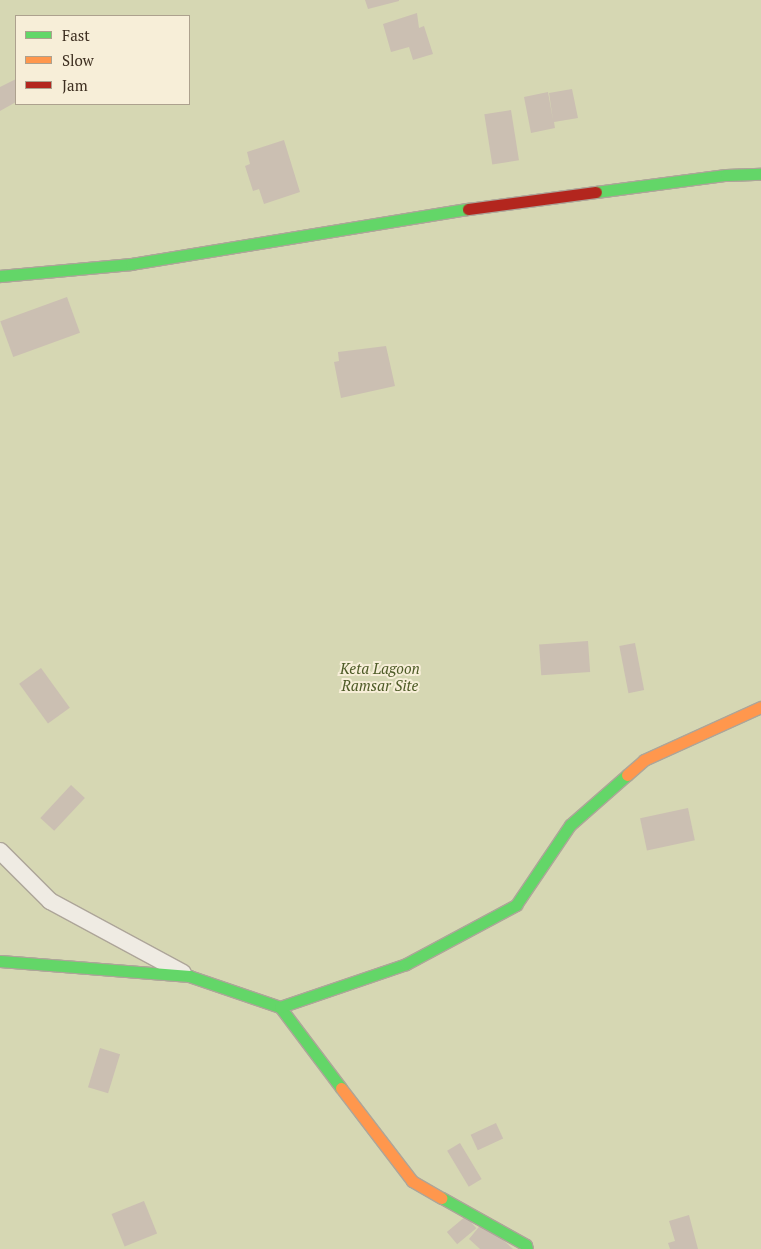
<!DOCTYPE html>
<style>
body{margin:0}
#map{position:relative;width:761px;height:1249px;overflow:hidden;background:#e7e0d1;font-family:"PT Serif",serif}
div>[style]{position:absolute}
.green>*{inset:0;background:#d6d7b3}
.building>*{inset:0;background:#cbbfb2;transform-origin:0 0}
.roads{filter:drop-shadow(1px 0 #ada599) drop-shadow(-1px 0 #ada599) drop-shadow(0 1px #ada599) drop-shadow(0 -1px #ada599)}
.street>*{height:16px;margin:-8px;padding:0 8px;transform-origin:8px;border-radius:8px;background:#efebe3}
.fast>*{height:11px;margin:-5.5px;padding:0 5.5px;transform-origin:5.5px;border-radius:5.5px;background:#63d668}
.slow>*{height:11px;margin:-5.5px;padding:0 5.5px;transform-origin:5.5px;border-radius:5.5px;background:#ff974d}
.jam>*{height:11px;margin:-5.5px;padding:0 5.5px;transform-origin:5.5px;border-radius:5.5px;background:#b3261e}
span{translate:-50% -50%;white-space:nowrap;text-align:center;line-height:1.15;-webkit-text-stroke:4px #f7eed8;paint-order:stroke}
.park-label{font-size:15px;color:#4d5a26;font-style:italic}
.legend{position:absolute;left:15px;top:15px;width:175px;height:90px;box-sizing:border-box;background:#f7eed8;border:1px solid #ada18e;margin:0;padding:6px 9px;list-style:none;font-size:15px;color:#3d2e20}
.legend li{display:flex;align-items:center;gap:10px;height:25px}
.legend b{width:25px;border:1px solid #ada18e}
</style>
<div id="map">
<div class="green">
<div style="clip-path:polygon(evenodd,0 0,761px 0,761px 1249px,0 1249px,0 0,16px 16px,189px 16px,189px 104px,16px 104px,16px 16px)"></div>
</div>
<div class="building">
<div style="clip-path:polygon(365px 0,399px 0,399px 1px,368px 9px)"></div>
<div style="clip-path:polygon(417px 13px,419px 28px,424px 26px,433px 54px,413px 60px,409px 47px,391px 52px,383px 24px)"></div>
<div style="clip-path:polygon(16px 79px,16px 102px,0 111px,0 87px)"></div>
<div style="clip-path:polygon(572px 89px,578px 118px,554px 122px,555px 128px,531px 133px,524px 97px,548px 92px,553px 120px,549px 93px)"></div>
<div style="left:511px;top:110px;width:51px;height:27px;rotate:81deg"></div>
<div style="clip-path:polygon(284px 140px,300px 192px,264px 204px,259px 189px,253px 191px,245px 166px,250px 164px,247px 152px)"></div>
<div style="left:67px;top:297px;width:38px;height:71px;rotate:70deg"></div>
<div style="clip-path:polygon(386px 346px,395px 386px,341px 398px,334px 362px,339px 361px,338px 352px)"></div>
<div style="left:588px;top:641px;width:31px;height:49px;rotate:86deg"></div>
<div style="left:635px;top:643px;width:48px;height:16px;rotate:79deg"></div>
<div style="left:41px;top:668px;width:49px;height:27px;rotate:54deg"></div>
<div style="left:71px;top:785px;width:19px;height:45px;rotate:43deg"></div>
<div style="left:688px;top:808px;width:33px;height:49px;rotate:78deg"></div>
<div style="left:100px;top:1048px;width:21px;height:41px;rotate:17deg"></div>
<div style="left:496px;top:1123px;width:17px;height:28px;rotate:65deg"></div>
<div style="left:460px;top:1143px;width:42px;height:15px;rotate:59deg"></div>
<div style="left:144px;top:1201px;width:35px;height:35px;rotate:68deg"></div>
<div style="clip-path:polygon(689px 1215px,698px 1249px,670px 1249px,668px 1243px,675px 1241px,669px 1221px)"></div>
<div style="left:466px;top:1216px;width:16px;height:25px;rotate:50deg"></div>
<div style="clip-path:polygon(483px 1222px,513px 1249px,480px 1249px,469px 1239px)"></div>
</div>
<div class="roads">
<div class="street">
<div style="left:0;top:851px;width:71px;rotate:45deg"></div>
<div style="left:50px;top:901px;width:151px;rotate:28.4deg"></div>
</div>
<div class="fast">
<div style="left:596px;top:192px;width:131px;rotate:-7.5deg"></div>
<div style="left:726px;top:175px;width:35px;rotate:-2deg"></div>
<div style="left:0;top:276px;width:132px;rotate:-5.2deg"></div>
<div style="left:131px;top:264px;width:341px;rotate:-9.3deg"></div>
<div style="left:0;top:961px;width:190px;rotate:4.5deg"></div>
<div style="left:189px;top:976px;width:96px;rotate:18.8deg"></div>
<div style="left:280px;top:1007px;width:101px;rotate:53deg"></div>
<div style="left:280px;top:1007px;width:133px;rotate:-18.8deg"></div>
<div style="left:406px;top:964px;width:125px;rotate:-28.2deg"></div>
<div style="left:516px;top:905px;width:97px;rotate:-56deg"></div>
<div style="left:570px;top:825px;width:76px;rotate:-41.3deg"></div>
<div style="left:442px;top:1198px;width:96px;rotate:29.2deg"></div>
<div style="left:526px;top:1245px;width:4px;rotate:76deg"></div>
</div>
<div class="slow">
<div style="left:627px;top:775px;width:23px;rotate:-41deg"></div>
<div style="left:644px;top:760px;width:128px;rotate:-24.4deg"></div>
<div style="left:341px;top:1088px;width:117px;rotate:52.6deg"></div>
<div style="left:412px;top:1181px;width:34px;rotate:30deg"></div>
</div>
<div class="jam">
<div style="left:468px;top:209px;width:129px;rotate:-7.6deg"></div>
</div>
</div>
<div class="park-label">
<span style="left:380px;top:677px">Keta Lagoon<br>Ramsar Site</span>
</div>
<ul class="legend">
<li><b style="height:6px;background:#63d668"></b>Fast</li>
<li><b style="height:6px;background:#ff974d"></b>Slow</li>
<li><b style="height:6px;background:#b3261e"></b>Jam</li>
</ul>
</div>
